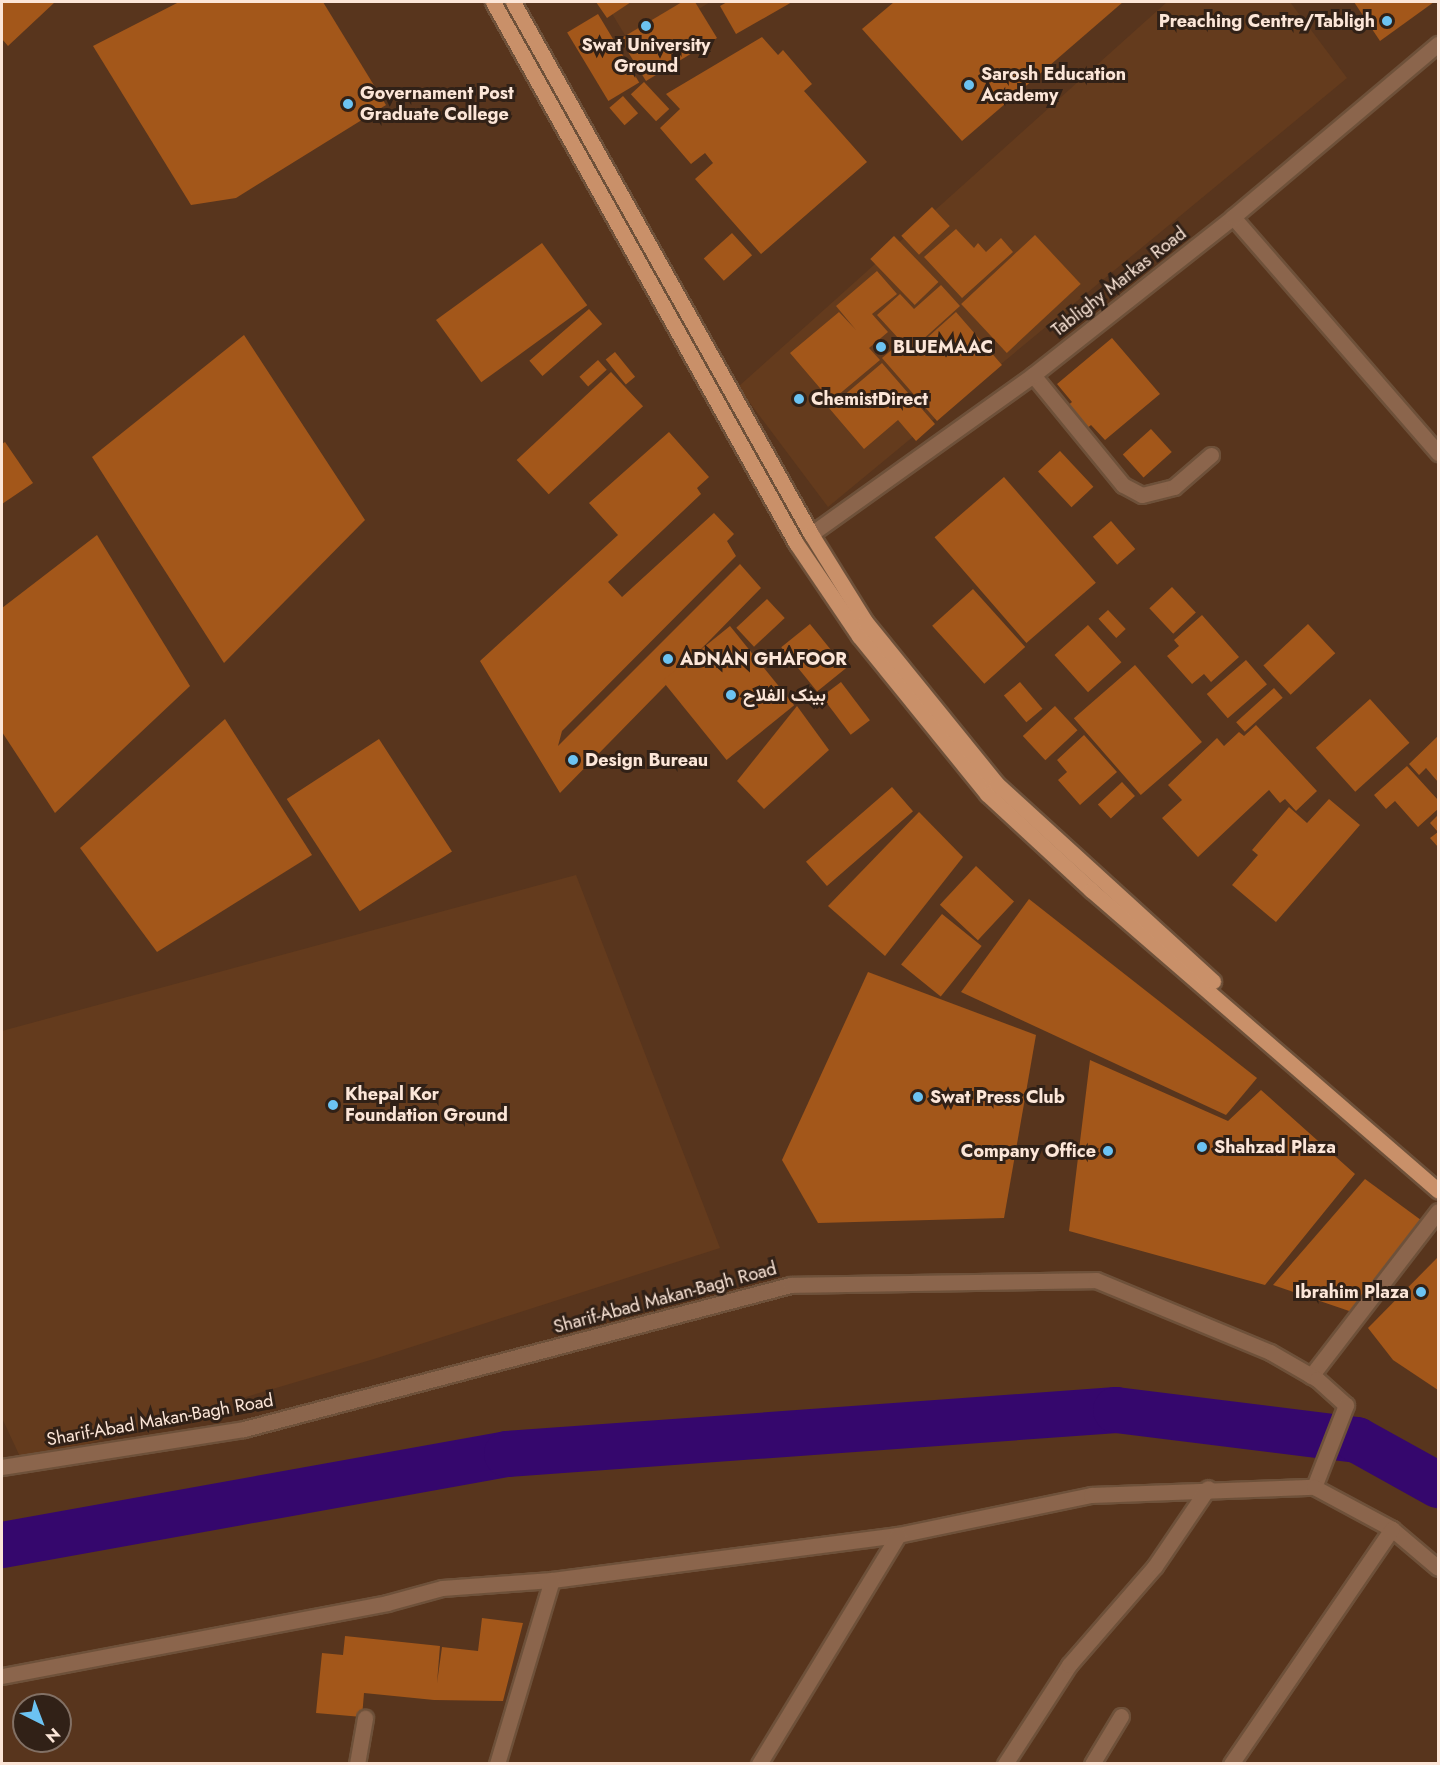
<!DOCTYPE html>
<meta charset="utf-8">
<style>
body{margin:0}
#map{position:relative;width:1440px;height:1765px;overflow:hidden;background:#58351d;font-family:Jost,Vazirmatn,sans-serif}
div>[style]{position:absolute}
.built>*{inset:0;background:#643b1d}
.canal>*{height:46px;margin:-23px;padding:0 23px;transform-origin:23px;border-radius:23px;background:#35076d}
.building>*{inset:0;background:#a3571a;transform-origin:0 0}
.roads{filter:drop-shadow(2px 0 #6e513a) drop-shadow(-2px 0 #6e513a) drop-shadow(0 2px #6e513a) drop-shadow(0 -2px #6e513a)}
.minor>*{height:15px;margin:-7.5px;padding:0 7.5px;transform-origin:7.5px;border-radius:7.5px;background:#8b654c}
.major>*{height:15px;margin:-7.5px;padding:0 7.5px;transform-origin:7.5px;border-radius:7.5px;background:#c99069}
.dots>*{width:16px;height:16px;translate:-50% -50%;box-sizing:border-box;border:3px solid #312117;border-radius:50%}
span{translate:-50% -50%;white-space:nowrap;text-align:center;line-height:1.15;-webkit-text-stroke:6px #312117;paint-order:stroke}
.poi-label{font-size:18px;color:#fce6d8;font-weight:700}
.right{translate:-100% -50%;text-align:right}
.left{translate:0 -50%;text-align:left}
.street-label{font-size:18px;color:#fce6d8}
.frame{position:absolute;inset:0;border:3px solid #fce6d8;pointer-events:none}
.north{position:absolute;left:12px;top:1693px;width:60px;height:60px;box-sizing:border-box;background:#312117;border:2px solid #827064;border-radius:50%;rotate:138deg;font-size:16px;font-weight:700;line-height:24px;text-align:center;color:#fce6d8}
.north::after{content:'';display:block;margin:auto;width:21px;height:27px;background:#6cc3f2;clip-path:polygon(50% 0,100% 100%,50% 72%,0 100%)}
</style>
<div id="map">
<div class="built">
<div style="clip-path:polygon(605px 2px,710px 2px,634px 50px)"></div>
<div style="clip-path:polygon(1167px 2px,1290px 2px,1347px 78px,828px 507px,738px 387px)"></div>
<div style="clip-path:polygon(576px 875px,720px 1248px,374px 1359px,23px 1463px,2px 1418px,2px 1031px)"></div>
</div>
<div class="canal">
<div style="left:2px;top:1545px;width:513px;rotate:-10.21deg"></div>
<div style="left:507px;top:1454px;width:611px;rotate:-4.13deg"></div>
<div style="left:1116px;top:1410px;width:243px;rotate:7.1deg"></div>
<div style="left:1357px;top:1440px;width:93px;rotate:29.1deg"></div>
</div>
<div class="building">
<div style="clip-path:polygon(2px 2px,55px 2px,8px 46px,2px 39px)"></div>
<div style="clip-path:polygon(179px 2px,323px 2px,386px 105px,236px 198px,191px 205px,93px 46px)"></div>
<div style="clip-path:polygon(596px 2px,631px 2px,607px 18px)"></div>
<div style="clip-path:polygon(682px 2px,695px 2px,717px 38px,646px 81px,620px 39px)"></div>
<div style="clip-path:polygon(727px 2px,792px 2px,736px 34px,720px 6px)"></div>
<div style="clip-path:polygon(894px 2px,1123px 2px,962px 141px,862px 29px)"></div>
<div style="clip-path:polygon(1354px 2px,1434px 2px,1380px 41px)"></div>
<div style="left:598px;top:14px;width:80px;height:36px;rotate:59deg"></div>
<div style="clip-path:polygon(762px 37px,778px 55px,783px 50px,812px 84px,804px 91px,867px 162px,761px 254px,695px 179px,713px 163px,705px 153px,691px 164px,660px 128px,680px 109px,666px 94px)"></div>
<div style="left:644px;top:82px;width:37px;height:18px;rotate:47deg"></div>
<div style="left:623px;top:96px;width:23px;height:18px;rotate:49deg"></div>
<div style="left:932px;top:207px;width:26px;height:42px;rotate:47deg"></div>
<div style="clip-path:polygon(956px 229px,974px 248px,978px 243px,986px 252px,1001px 238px,1013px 252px,962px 298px,924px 257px)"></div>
<div style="left:732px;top:233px;width:30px;height:38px;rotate:48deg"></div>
<div style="left:1035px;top:235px;width:67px;height:101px;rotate:47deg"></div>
<div style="left:894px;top:236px;width:64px;height:33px;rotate:46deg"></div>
<div style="left:542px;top:243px;width:77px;height:131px;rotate:54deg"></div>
<div style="clip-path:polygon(877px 271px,897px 294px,872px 314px,888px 332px,869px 348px,880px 360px,831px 401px,790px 353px,839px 312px,856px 330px,836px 306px)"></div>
<div style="clip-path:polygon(941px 285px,960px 306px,910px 351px,877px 315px,900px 294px,914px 309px)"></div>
<div style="left:589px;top:309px;width:20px;height:79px;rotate:49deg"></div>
<div style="clip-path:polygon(956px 312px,1002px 365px,937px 421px,882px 358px,901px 342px,910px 353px)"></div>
<div style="clip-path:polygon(244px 335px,365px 520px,224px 663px,92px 457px)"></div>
<div style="clip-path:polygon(1112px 338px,1160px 394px,1105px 440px,1091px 425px,1086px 429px,1066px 407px,1072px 402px,1057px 384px)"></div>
<div style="left:615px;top:352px;width:32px;height:12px;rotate:51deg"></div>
<div style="left:598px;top:360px;width:13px;height:25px;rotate:48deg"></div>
<div style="clip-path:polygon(882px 363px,935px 424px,916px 441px,898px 420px,864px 449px,829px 408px)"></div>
<div style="left:611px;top:372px;width:47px;height:129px;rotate:47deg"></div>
<div style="left:1151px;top:429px;width:31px;height:38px;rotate:48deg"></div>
<div style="clip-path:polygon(669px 432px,709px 477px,697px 488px,701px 494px,608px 582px,622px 597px,714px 513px,734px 534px,727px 541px,736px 556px,562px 731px,558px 746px,740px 564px,761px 588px,560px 793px,480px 661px,618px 535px,589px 503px)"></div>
<div style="clip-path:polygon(5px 442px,33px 483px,2px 504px,2px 444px)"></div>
<div style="left:1060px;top:451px;width:49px;height:30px;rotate:47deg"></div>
<div style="left:1004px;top:477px;width:140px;height:92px;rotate:49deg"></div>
<div style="left:1111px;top:521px;width:37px;height:24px;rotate:49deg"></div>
<div style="clip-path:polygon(97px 535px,190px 686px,55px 813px,2px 732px,2px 608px)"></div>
<div style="left:1172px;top:587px;width:35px;height:31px;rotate:47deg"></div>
<div style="left:973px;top:589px;width:78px;height:55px;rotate:48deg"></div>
<div style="left:767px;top:599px;width:26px;height:42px;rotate:47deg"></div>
<div style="left:1108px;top:610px;width:26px;height:13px;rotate:47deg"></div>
<div style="clip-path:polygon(1202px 615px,1239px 657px,1211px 682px,1204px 674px,1192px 684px,1167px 656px,1179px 646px,1174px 640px)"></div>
<div style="left:810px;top:624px;width:57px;height:37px;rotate:51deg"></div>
<div style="left:1308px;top:624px;width:40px;height:61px;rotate:47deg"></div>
<div style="left:1088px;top:625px;width:50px;height:45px;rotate:48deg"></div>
<div style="left:730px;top:626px;width:102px;height:87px;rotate:51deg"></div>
<div style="left:1246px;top:660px;width:32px;height:52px;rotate:49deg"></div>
<div style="left:1135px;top:665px;width:102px;height:81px;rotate:49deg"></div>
<div style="left:841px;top:682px;width:48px;height:24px;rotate:53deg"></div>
<div style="left:1020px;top:682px;width:35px;height:21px;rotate:50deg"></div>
<div style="left:1274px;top:688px;width:13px;height:51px;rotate:48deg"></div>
<div style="left:1370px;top:699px;width:59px;height:73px;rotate:48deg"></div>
<div style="clip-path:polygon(797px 706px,829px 750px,764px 809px,737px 781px)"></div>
<div style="left:1055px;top:706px;width:33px;height:44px;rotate:47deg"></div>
<div style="clip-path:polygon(225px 719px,312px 855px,157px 952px,80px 848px)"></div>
<div style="clip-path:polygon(1256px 725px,1317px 791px,1296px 811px,1285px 799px,1280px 803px,1269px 790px,1198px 857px,1162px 818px,1182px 800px,1168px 785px,1217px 738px,1224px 746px,1239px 732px,1244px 736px)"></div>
<div style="clip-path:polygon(1084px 735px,1117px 772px,1080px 805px,1058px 780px,1067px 772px,1057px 760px)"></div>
<div style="clip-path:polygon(1438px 736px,1438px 782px,1426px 768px,1419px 775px,1409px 764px)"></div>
<div style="left:379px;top:739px;width:134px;height:110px;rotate:57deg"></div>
<div style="clip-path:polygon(1407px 766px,1438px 800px,1438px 809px,1418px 827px,1395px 801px,1386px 809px,1374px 795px)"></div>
<div style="left:1122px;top:782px;width:19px;height:33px;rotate:47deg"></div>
<div style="left:892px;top:787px;width:32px;height:114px;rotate:49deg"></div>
<div style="clip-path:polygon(1329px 799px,1360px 825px,1276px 922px,1232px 885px,1258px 855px,1252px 850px,1289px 807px,1307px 823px)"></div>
<div style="clip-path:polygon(919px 812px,963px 857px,885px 956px,828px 906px)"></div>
<div style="clip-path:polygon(1438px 815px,1438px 847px,1430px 838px,1438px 832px,1430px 823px)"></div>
<div style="left:976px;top:866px;width:52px;height:53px;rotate:43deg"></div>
<div style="clip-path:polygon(1029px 899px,1257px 1078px,1226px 1115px,961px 992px)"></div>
<div style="left:942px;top:914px;width:51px;height:65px;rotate:39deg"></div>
<div style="clip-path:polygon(868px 972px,1036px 1035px,1004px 1218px,818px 1223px,782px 1160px)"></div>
<div style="clip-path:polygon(1090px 1060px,1228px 1121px,1261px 1090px,1355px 1174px,1265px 1285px,1069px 1231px)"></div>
<div style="clip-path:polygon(1365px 1179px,1425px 1223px,1355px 1313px,1273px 1285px)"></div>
<div style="clip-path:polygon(1438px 1257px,1438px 1390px,1393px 1360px,1368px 1328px)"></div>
<div style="clip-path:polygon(482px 1618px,523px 1623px,503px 1701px,434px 1700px,364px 1693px,362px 1717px,316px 1713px,322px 1653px,343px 1655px,345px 1636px,440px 1646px,437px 1683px,442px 1647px,478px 1651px)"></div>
</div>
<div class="roads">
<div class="minor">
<div style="left:1233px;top:217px;width:313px;rotate:49deg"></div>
<div style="left:1033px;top:375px;width:142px;rotate:50.7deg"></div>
<div style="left:1123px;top:485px;width:21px;rotate:28deg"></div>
<div style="left:1142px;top:495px;width:33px;rotate:-14deg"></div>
<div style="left:1174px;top:487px;width:49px;rotate:-40.9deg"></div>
<div style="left:811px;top:534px;width:273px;rotate:-35.6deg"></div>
<div style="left:1033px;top:375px;width:255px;rotate:-38.3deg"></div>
<div style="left:1233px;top:217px;width:268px;rotate:-40.2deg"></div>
<div style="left:1311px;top:1376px;width:208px;rotate:-52.4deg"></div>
<div style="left:2px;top:1467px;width:245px;rotate:-8.9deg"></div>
<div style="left:244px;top:1429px;width:565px;rotate:-14.77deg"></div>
<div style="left:790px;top:1285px;width:306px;rotate:-0.9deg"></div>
<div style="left:1096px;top:1280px;width:188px;rotate:22.5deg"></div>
<div style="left:1270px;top:1352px;width:54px;rotate:29.9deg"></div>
<div style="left:1317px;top:1379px;width:39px;rotate:42deg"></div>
<div style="left:1346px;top:1405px;width:88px;rotate:111.3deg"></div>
<div style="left:2px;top:1676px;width:392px;rotate:-10.7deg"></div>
<div style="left:387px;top:1603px;width:57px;rotate:-15.3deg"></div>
<div style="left:442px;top:1588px;width:110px;rotate:-4.2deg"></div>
<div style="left:552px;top:1580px;width:349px;rotate:-7.4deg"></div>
<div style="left:898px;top:1535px;width:197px;rotate:-11.7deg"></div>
<div style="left:1091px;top:1495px;width:223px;rotate:-2.1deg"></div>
<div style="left:1314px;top:1487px;width:89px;rotate:28.3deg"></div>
<div style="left:1392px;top:1529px;width:60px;rotate:40.3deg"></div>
<div style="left:357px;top:1764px;width:47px;rotate:-80.1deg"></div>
<div style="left:497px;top:1764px;width:192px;rotate:-73.4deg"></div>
<div style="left:759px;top:1764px;width:268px;rotate:-58.7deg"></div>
<div style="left:1005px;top:1764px;width:118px;rotate:-57.1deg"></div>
<div style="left:1069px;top:1665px;width:131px;rotate:-49deg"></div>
<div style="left:1155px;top:1566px;width:94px;rotate:-55.8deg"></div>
<div style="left:1092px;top:1764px;width:56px;rotate:-58.9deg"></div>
<div style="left:1231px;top:1764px;width:285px;rotate:-55.6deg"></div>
</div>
<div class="major">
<div style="left:493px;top:2px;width:620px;rotate:60.75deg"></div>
<div style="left:796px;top:543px;width:112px;rotate:55.9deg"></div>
<div style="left:859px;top:636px;width:203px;rotate:51deg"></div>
<div style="left:987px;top:794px;width:142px;rotate:42.7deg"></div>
<div style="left:1091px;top:890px;width:459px;rotate:40.9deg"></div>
<div style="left:513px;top:2px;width:610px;rotate:60.74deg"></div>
<div style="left:811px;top:534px;width:102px;rotate:58.2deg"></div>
<div style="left:865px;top:621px;width:208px;rotate:51deg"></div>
<div style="left:996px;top:783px;width:294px;rotate:42.4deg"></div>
</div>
</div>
<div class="dots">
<div style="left:1387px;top:21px;background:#6cc3f2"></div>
<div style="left:646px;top:26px;background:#6cc3f2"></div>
<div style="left:969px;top:85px;background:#6cc3f2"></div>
<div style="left:348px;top:104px;background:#6cc3f2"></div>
<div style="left:881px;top:347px;background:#6cc3f2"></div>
<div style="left:799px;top:399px;background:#6cc3f2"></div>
<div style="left:668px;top:659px;background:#6cc3f2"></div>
<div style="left:731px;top:695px;background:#6cc3f2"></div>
<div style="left:573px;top:760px;background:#6cc3f2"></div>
<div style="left:918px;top:1097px;background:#6cc3f2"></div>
<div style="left:333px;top:1105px;background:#6cc3f2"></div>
<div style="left:1202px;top:1147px;background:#6cc3f2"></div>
<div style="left:1108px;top:1151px;background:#6cc3f2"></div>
<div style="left:1421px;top:1292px;background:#6cc3f2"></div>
</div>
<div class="poi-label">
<span class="right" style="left:1375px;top:21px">Preaching Centre/Tabligh</span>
<span style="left:646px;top:56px">Swat University<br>Ground</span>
<span class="left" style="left:981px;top:85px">Sarosh Education<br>Academy</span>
<span class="left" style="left:360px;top:104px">Governament Post<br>Graduate College</span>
<span class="left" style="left:893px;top:347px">BLUEMAAC</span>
<span class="left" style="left:811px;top:399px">ChemistDirect</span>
<span class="left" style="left:680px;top:659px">ADNAN GHAFOOR</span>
<span class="left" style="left:743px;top:695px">بینک الفلاح</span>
<span class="left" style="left:585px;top:760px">Design Bureau</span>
<span class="left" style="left:345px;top:1105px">Khepal Kor<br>Foundation Ground</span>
<span class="left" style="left:930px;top:1097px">Swat Press Club</span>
<span class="left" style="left:1214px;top:1147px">Shahzad Plaza</span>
<span class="right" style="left:1096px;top:1151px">Company Office</span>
<span class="right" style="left:1409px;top:1292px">Ibrahim Plaza</span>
</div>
<div class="street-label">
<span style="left:1119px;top:282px;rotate:-38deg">Tablighy Markas Road</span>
<span style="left:665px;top:1298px;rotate:-15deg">Sharif-Abad Makan-Bagh Road</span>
<span style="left:160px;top:1420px;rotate:-10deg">Sharif-Abad Makan-Bagh Road</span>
</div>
<div class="frame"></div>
<div class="north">N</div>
</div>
